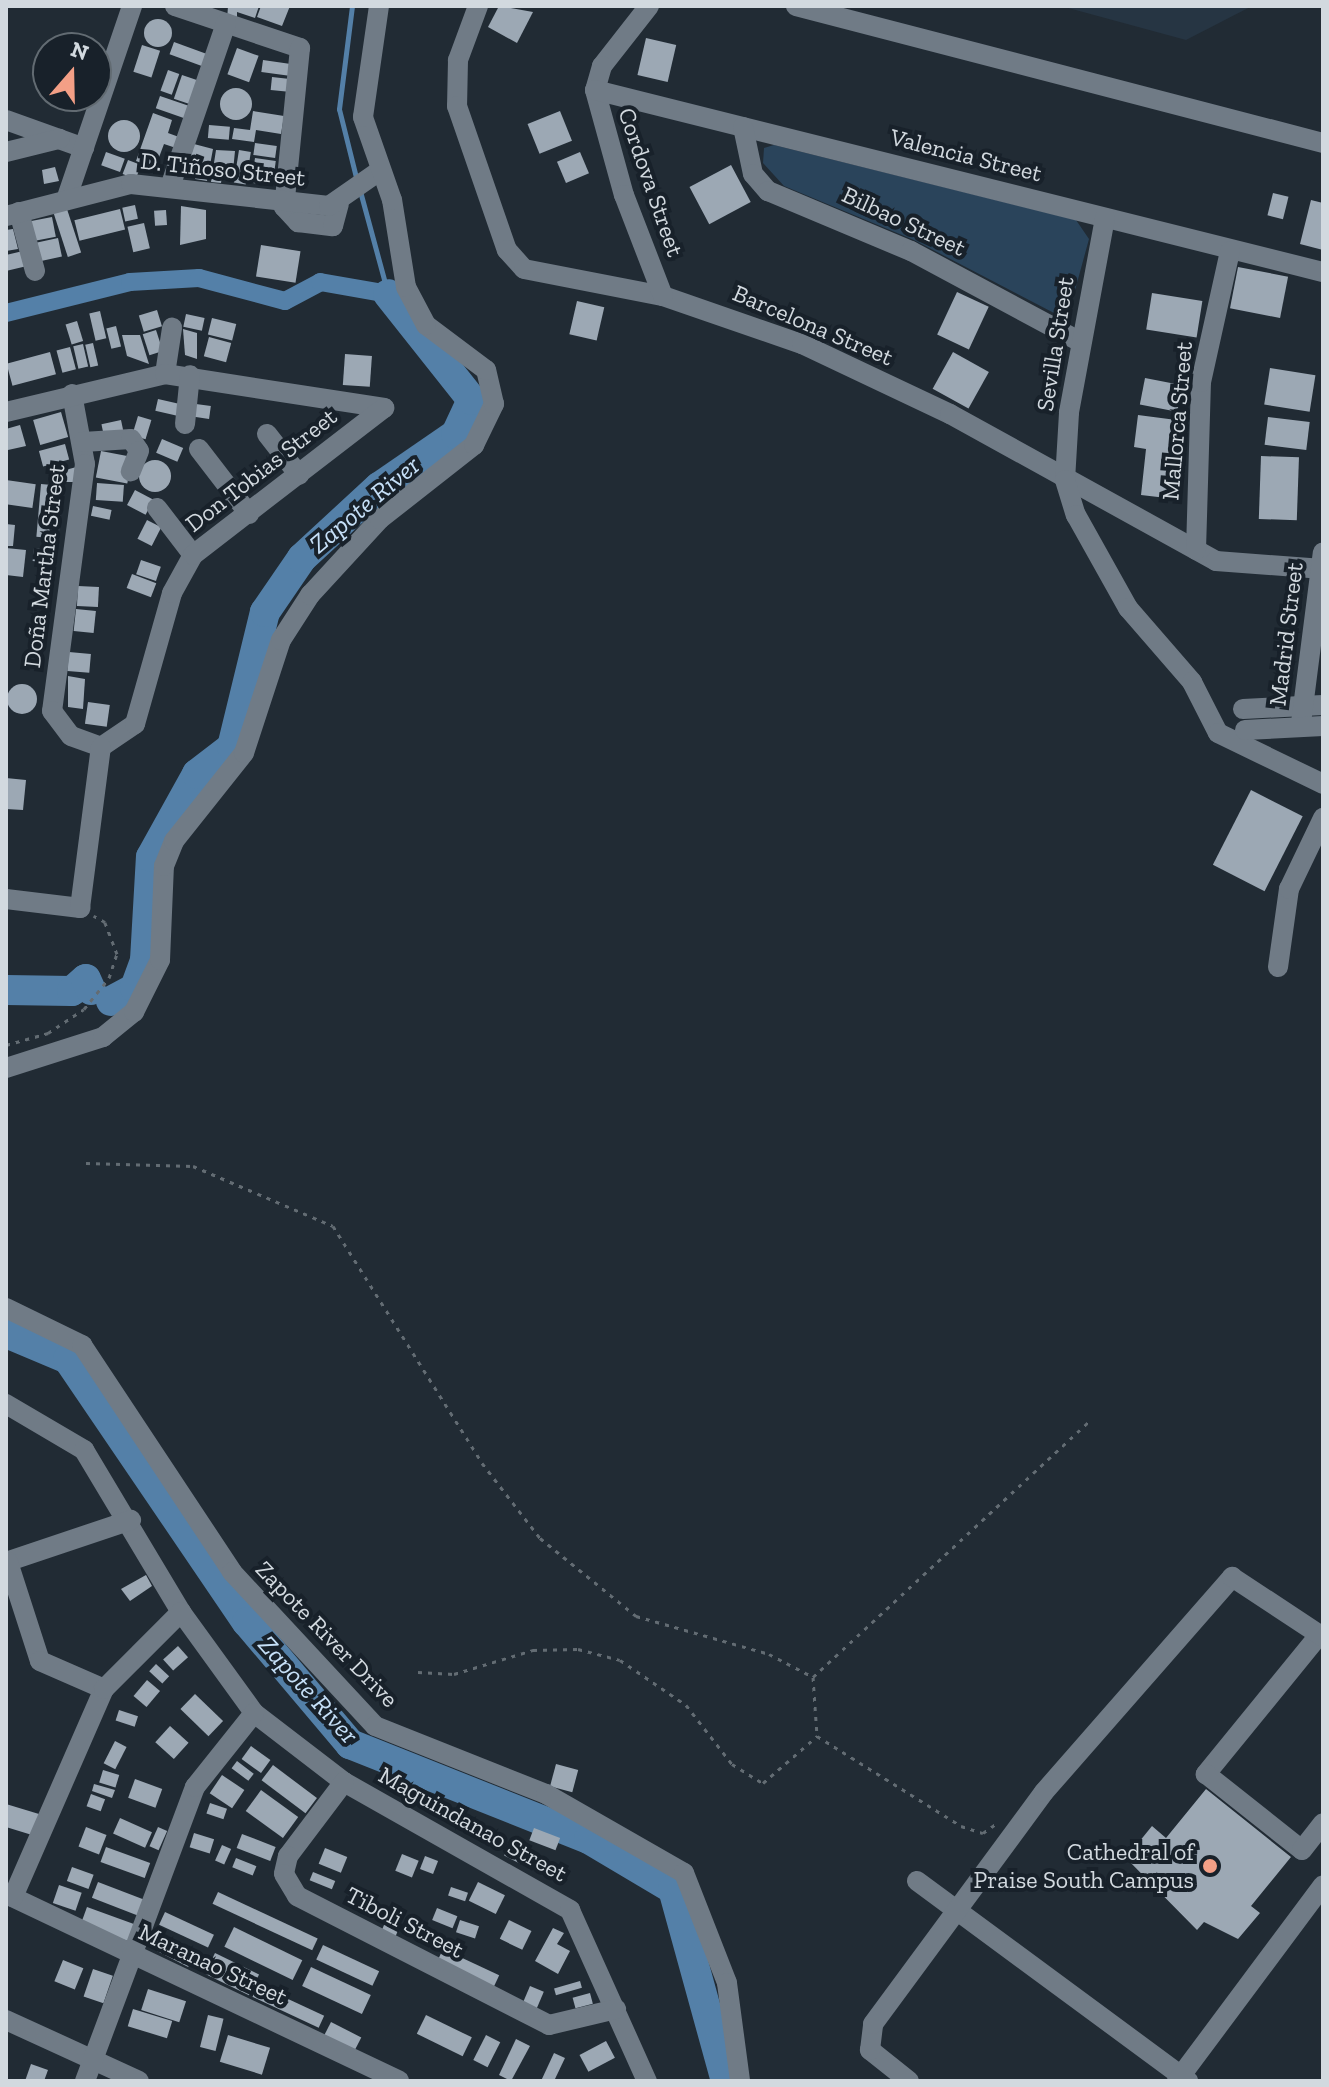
<!DOCTYPE html>
<meta charset="utf-8">
<style>
body{margin:0}
#map{position:relative;width:1329px;height:2087px;overflow:hidden;background:#212b34;font-family:"Zilla Slab",serif}
div>[style]{position:absolute}
.built>*{inset:0;background:#263543}
.green>*{inset:0;background:#2a445b}
.stream>*{height:5px;margin:-2.5px;padding:0 2.5px;transform-origin:2.5px;border-radius:2.5px;background:#5480a8}
.canal>*{height:18px;margin:-9px;padding:0 9px;transform-origin:9px;border-radius:9px;background:#5480a8}
.river>*{height:30px;margin:-15px;padding:0 15px;transform-origin:15px;border-radius:15px;background:#5480a8}
.building>*{inset:0;background:#9ca8b4;transform-origin:0 0}
.round{border-radius:50%}
.path>*{height:3px;margin-top:-1.5px;transform-origin:0;background:repeating-linear-gradient(90deg,#636c73 0 4px,transparent 0 10px)}
.minor>*{height:20px;margin:-10px;padding:0 10px;transform-origin:10px;border-radius:10px;background:#707b86}
.dots>*{width:22px;height:22px;translate:-50% -50%;box-sizing:border-box;border:4px solid #18212a;border-radius:50%}
span{translate:-50% -50%;white-space:nowrap;text-align:center;line-height:1.15;-webkit-text-stroke:8px #18212a;paint-order:stroke}
.street-label{font-size:24px;color:#d2d9df}
.poi-label{font-size:24px;color:#d2d9df}
.right{translate:-100% -50%;text-align:right}
.water-label{font-size:26px;color:#c6e0f8;font-style:italic}
.frame{position:absolute;inset:0;border:8px solid #d2d9df;pointer-events:none}
.north{position:absolute;left:32px;top:32px;width:80px;height:80px;box-sizing:border-box;background:#18212a;border:2px solid #626b72;border-radius:50%;rotate:20deg;font-size:22px;font-weight:700;line-height:32px;text-align:center;color:#d2d9df}
.north::after{content:'';display:block;margin:auto;width:28px;height:36px;background:#f39f86;clip-path:polygon(50% 0,100% 100%,50% 72%,0 100%)}
</style>
<div id="map">
<div class="built">
<div style="clip-path:polygon(1061px 6px,1252px 6px,1186px 40px)"></div>
</div>
<div class="green">
<div style="clip-path:polygon(774px 145px,1076px 220px,1089px 239px,1071px 305px,1054px 313px,914px 240px,784px 186px,763px 163px,764px 148px)"></div>
</div>
<div class="stream">
<div style="left:352px;top:6px;width:104px;rotate:97.2deg"></div>
<div style="left:339px;top:109px;width:74px;rotate:76deg"></div>
<div style="left:360px;top:191px;width:107px;rotate:74.8deg"></div>
</div>
<div class="canal">
<div style="left:6px;top:313px;width:128px;rotate:-14deg"></div>
<div style="left:130px;top:282px;width:69px;rotate:-3.3deg"></div>
<div style="left:199px;top:278px;width:89px;rotate:15deg"></div>
<div style="left:285px;top:301px;width:40px;rotate:-28deg"></div>
<div style="left:320px;top:282px;width:69px;rotate:10deg"></div>
</div>
<div class="river">
<div style="left:6px;top:990px;width:66px;rotate:0.9deg"></div>
<div style="left:72px;top:991px;width:18px;rotate:-41deg"></div>
<div style="left:86px;top:979px;width:12px;rotate:66deg"></div>
<div style="left:111px;top:1001px;width:27px;rotate:-28deg"></div>
<div style="left:135px;top:988px;width:30px;rotate:-70deg"></div>
<div style="left:145px;top:960px;width:103px;rotate:-86.7deg"></div>
<div style="left:151px;top:857px;width:95px;rotate:-61deg"></div>
<div style="left:197px;top:774px;width:44px;rotate:-37.6deg"></div>
<div style="left:232px;top:747px;width:139px;rotate:-76.3deg"></div>
<div style="left:265px;top:612px;width:65px;rotate:-55.6deg"></div>
<div style="left:302px;top:558px;width:105px;rotate:-42.7deg"></div>
<div style="left:379px;top:487px;width:93px;rotate:-34.5deg"></div>
<div style="left:456px;top:434px;width:38px;rotate:-65deg"></div>
<div style="left:472px;top:400px;width:135px;rotate:-128.4deg"></div>
<div style="left:6px;top:1333px;width:67px;rotate:22.8deg"></div>
<div style="left:68px;top:1359px;width:318px;rotate:55.8deg"></div>
<div style="left:247px;top:1622px;width:160px;rotate:49.8deg"></div>
<div style="left:350px;top:1744px;width:257px;rotate:21.7deg"></div>
<div style="left:589px;top:1839px;width:98px;rotate:30.8deg"></div>
<div style="left:673px;top:1889px;width:199px;rotate:74.6deg"></div>
</div>
<div class="building">
<div style="clip-path:polygon(228px 6px,259px 6px,255px 18px,237px 12px,237px 23px,227px 20px)"></div>
<div style="clip-path:polygon(261px 6px,290px 6px,282px 26px,257px 17px)"></div>
<div style="clip-path:polygon(499px 6px,533px 12px,517px 43px,488px 27px)"></div>
<div class="round" style="left:144px;top:19px;width:28px;height:28px"></div>
<div style="left:646px;top:38px;width:31px;height:38px;rotate:13deg"></div>
<div style="left:174px;top:42px;width:35px;height:13px;rotate:20deg"></div>
<div style="left:142px;top:45px;width:19px;height:28px;rotate:18deg"></div>
<div style="left:237px;top:48px;width:23px;height:28px;rotate:20deg"></div>
<div style="left:263px;top:60px;width:28px;height:12px;rotate:8deg"></div>
<div style="left:168px;top:70px;width:12px;height:22px;rotate:20deg"></div>
<div style="left:182px;top:75px;width:18px;height:25px;rotate:19deg"></div>
<div style="left:272px;top:77px;width:18px;height:13px;rotate:6deg"></div>
<div class="round" style="left:220px;top:88px;width:32px;height:32px"></div>
<div style="left:160px;top:96px;width:31px;height:13px;rotate:19deg"></div>
<div style="clip-path:polygon(253px 111px,284px 116px,281px 134px,256px 130px,254px 142px,232px 139px,234px 128px,250px 130px)"></div>
<div style="left:560px;top:111px;width:32px;height:35px;rotate:68deg"></div>
<div style="clip-path:polygon(153px 113px,172px 120px,168px 133px,179px 137px,176px 148px,164px 144px,155px 168px,136px 161px)"></div>
<div class="round" style="left:108px;top:120px;width:32px;height:32px"></div>
<div style="left:209px;top:125px;width:21px;height:13px;rotate:5deg"></div>
<div style="left:255px;top:143px;width:22px;height:12px;rotate:8deg"></div>
<div style="clip-path:polygon(194px 144px,213px 149px,207px 181px,195px 179px,197px 166px,189px 164px)"></div>
<div style="clip-path:polygon(216px 150px,235px 151px,233px 171px,223px 170px,221px 183px,211px 182px)"></div>
<div style="left:239px;top:150px;width:12px;height:33px;rotate:9deg"></div>
<div style="left:106px;top:152px;width:20px;height:14px;rotate:20deg"></div>
<div style="left:580px;top:152px;width:23px;height:25px;rotate:67deg"></div>
<div style="left:255px;top:158px;width:21px;height:25px;rotate:8deg"></div>
<div style="left:128px;top:160px;width:14px;height:15px;rotate:21deg"></div>
<div style="left:731px;top:165px;width:42px;height:47px;rotate:62deg"></div>
<div style="clip-path:polygon(55px 167px,59px 181px,44px 184px,42px 170px)"></div>
<div style="left:1273px;top:193px;width:16px;height:23px;rotate:14deg"></div>
<div style="clip-path:polygon(1311px 200px,1323px 203px,1323px 250px,1300px 244px)"></div>
<div style="left:135px;top:205px;width:14px;height:13px;rotate:78deg"></div>
<div style="left:66px;top:206px;width:49px;height:14px;rotate:72deg"></div>
<div style="clip-path:polygon(181px 206px,206px 210px,206px 239px,180px 245px)"></div>
<div style="left:120px;top:209px;width:21px;height:47px;rotate:76deg"></div>
<div style="left:166px;top:210px;width:15px;height:12px;rotate:86deg"></div>
<div style="left:52px;top:217px;width:20px;height:25px;rotate:79deg"></div>
<div style="left:144px;top:223px;width:26px;height:17px;rotate:77deg"></div>
<div style="clip-path:polygon(13px 229px,18px 249px,6px 251px,6px 230px)"></div>
<div style="left:58px;top:238px;width:19px;height:26px;rotate:78deg"></div>
<div style="left:261px;top:245px;width:40px;height:32px;rotate:9deg"></div>
<div style="clip-path:polygon(23px 251px,27px 266px,6px 271px,6px 255px)"></div>
<div style="left:1238px;top:267px;width:51px;height:42px;rotate:11deg"></div>
<div style="left:957px;top:292px;width:35px;height:47px;rotate:25deg"></div>
<div style="left:1152px;top:293px;width:51px;height:37px;rotate:9deg"></div>
<div style="left:577px;top:301px;width:28px;height:34px;rotate:13deg"></div>
<div style="left:157px;top:310px;width:17px;height:19px;rotate:73deg"></div>
<div style="left:100px;top:311px;width:28px;height:11px;rotate:77deg"></div>
<div style="left:186px;top:314px;width:19px;height:13px;rotate:12deg"></div>
<div style="left:212px;top:318px;width:25px;height:17px;rotate:14deg"></div>
<div style="left:77px;top:321px;width:21px;height:12px;rotate:73deg"></div>
<div style="left:116px;top:326px;width:21px;height:10px;rotate:76deg"></div>
<div style="clip-path:polygon(183px 329px,197px 333px,197px 359px,185px 355px)"></div>
<div style="left:156px;top:330px;width:22px;height:14px;rotate:72deg"></div>
<div style="clip-path:polygon(122px 335px,140px 335px,149px 364px,127px 356px)"></div>
<div style="left:209px;top:337px;width:23px;height:20px;rotate:15deg"></div>
<div style="left:93px;top:343px;width:23px;height:8px;rotate:77deg"></div>
<div style="left:83px;top:344px;width:23px;height:10px;rotate:77deg"></div>
<div style="left:70px;top:347px;width:23px;height:14px;rotate:75deg"></div>
<div style="left:50px;top:352px;width:23px;height:45px;rotate:75deg"></div>
<div style="left:953px;top:352px;width:41px;height:42px;rotate:29deg"></div>
<div style="left:345px;top:354px;width:27px;height:31px;rotate:4deg"></div>
<div style="left:1270px;top:368px;width:46px;height:37px;rotate:9deg"></div>
<div style="left:1145px;top:378px;width:38px;height:27px;rotate:11deg"></div>
<div style="left:158px;top:399px;width:28px;height:12px;rotate:13deg"></div>
<div style="left:196px;top:404px;width:15px;height:13px;rotate:8deg"></div>
<div style="left:61px;top:412px;width:26px;height:29px;rotate:74deg"></div>
<div style="clip-path:polygon(1138px 415px,1184px 421px,1175px 499px,1141px 495px,1146px 449px,1134px 447px)"></div>
<div style="left:138px;top:416px;width:14px;height:20px;rotate:17deg"></div>
<div style="left:1268px;top:417px;width:42px;height:28px;rotate:7deg"></div>
<div style="left:121px;top:420px;width:14px;height:20px;rotate:78deg"></div>
<div style="clip-path:polygon(20px 425px,26px 446px,8px 450px,6px 429px)"></div>
<div style="left:162px;top:439px;width:23px;height:15px;rotate:23deg"></div>
<div style="left:65px;top:444px;width:16px;height:27px;rotate:75deg"></div>
<div style="left:101px;top:451px;width:32px;height:27px;rotate:11deg"></div>
<div style="left:1261px;top:456px;width:38px;height:63px;rotate:2deg"></div>
<div class="round" style="left:139px;top:460px;width:32px;height:32px"></div>
<div style="clip-path:polygon(80px 466px,79px 482px,53px 482px,51px 474px)"></div>
<div style="left:6px;top:480px;width:30px;height:24px;rotate:8deg"></div>
<div style="left:97px;top:483px;width:27px;height:17px;rotate:4deg"></div>
<div style="left:41px;top:484px;width:22px;height:53px;rotate:5deg"></div>
<div style="left:135px;top:490px;width:21px;height:17px;rotate:28deg"></div>
<div style="left:93px;top:506px;width:19px;height:10px;rotate:12deg"></div>
<div style="left:147px;top:520px;width:16px;height:21px;rotate:27deg"></div>
<div style="clip-path:polygon(6px 524px,15px 525px,13px 546px,6px 546px)"></div>
<div style="clip-path:polygon(6px 548px,26px 550px,23px 577px,6px 575px)"></div>
<div style="left:34px;top:548px;width:18px;height:13px;rotate:6deg"></div>
<div style="left:141px;top:560px;width:21px;height:15px;rotate:19deg"></div>
<div style="left:132px;top:574px;width:26px;height:15px;rotate:21deg"></div>
<div style="left:78px;top:586px;width:21px;height:20px;rotate:3deg"></div>
<div style="left:76px;top:609px;width:20px;height:22px;rotate:6deg"></div>
<div style="left:69px;top:652px;width:22px;height:19px;rotate:5deg"></div>
<div style="clip-path:polygon(68px 676px,85px 679px,83px 709px,68px 707px)"></div>
<div class="round" style="left:7px;top:684px;width:30px;height:30px"></div>
<div style="left:88px;top:702px;width:22px;height:22px;rotate:8deg"></div>
<div style="clip-path:polygon(6px 778px,26px 780px,23px 810px,6px 809px)"></div>
<div style="left:1251px;top:790px;width:58px;height:84px;rotate:27deg"></div>
<div style="clip-path:polygon(146px 1575px,152px 1586px,130px 1601px,121px 1589px)"></div>
<div style="left:178px;top:1646px;width:15px;height:20px;rotate:48deg"></div>
<div style="left:156px;top:1664px;width:18px;height:10px;rotate:43deg"></div>
<div style="left:147px;top:1680px;width:17px;height:21px;rotate:40deg"></div>
<div style="left:195px;top:1694px;width:39px;height:21px;rotate:44deg"></div>
<div style="left:119px;top:1710px;width:20px;height:11px;rotate:18deg"></div>
<div style="left:170px;top:1726px;width:25px;height:22px;rotate:42deg"></div>
<div style="left:115px;top:1741px;width:13px;height:25px;rotate:27deg"></div>
<div style="left:251px;top:1746px;width:24px;height:16px;rotate:36deg"></div>
<div style="left:237px;top:1761px;width:21px;height:9px;rotate:37deg"></div>
<div style="left:556px;top:1764px;width:23px;height:23px;rotate:15deg"></div>
<div style="left:273px;top:1765px;width:55px;height:19px;rotate:37deg"></div>
<div style="left:103px;top:1770px;width:17px;height:13px;rotate:17deg"></div>
<div style="left:222px;top:1775px;width:27px;height:22px;rotate:34deg"></div>
<div style="left:135px;top:1779px;width:29px;height:20px;rotate:20deg"></div>
<div style="clip-path:polygon(94px 1784px,115px 1790px,112px 1798px,92px 1791px)"></div>
<div style="clip-path:polygon(1206px 1789px,1291px 1857px,1251px 1906px,1260px 1913px,1238px 1939px,1204px 1922px,1197px 1930px,1126px 1858px,1152px 1826px,1166px 1838px)"></div>
<div style="left:261px;top:1790px;width:46px;height:26px;rotate:36deg"></div>
<div style="left:91px;top:1794px;width:15px;height:13px;rotate:20deg"></div>
<div style="left:210px;top:1803px;width:18px;height:11px;rotate:19deg"></div>
<div style="clip-path:polygon(6px 1804px,39px 1814px,32px 1835px,6px 1827px)"></div>
<div style="left:120px;top:1818px;width:35px;height:17px;rotate:24deg"></div>
<div style="left:86px;top:1827px;width:22px;height:21px;rotate:21deg"></div>
<div style="left:158px;top:1827px;width:10px;height:21px;rotate:24deg"></div>
<div style="left:534px;top:1828px;width:28px;height:13px;rotate:21deg"></div>
<div style="left:194px;top:1833px;width:21px;height:15px;rotate:17deg"></div>
<div style="left:242px;top:1834px;width:36px;height:15px;rotate:21deg"></div>
<div style="left:510px;top:1844px;width:22px;height:13px;rotate:27deg"></div>
<div style="left:222px;top:1845px;width:10px;height:17px;rotate:24deg"></div>
<div style="left:106px;top:1847px;width:47px;height:16px;rotate:20deg"></div>
<div style="left:325px;top:1848px;width:24px;height:17px;rotate:22deg"></div>
<div style="left:402px;top:1854px;width:18px;height:18px;rotate:22deg"></div>
<div style="left:425px;top:1856px;width:14px;height:14px;rotate:21deg"></div>
<div style="left:236px;top:1858px;width:22px;height:10px;rotate:22deg"></div>
<div style="left:72px;top:1867px;width:23px;height:15px;rotate:20deg"></div>
<div style="left:313px;top:1872px;width:24px;height:9px;rotate:22deg"></div>
<div style="left:98px;top:1882px;width:49px;height:17px;rotate:21deg"></div>
<div style="left:478px;top:1882px;width:30px;height:21px;rotate:26deg"></div>
<div style="left:59px;top:1885px;width:24px;height:19px;rotate:19deg"></div>
<div style="left:451px;top:1887px;width:18px;height:9px;rotate:19deg"></div>
<div style="left:218px;top:1892px;width:110px;height:13px;rotate:25deg"></div>
<div style="left:87px;top:1907px;width:52px;height:18px;rotate:20deg"></div>
<div style="left:437px;top:1908px;width:22px;height:13px;rotate:22deg"></div>
<div style="left:165px;top:1912px;width:54px;height:14px;rotate:25deg"></div>
<div style="left:387px;top:1918px;width:15px;height:18px;rotate:23deg"></div>
<div style="left:460px;top:1920px;width:20px;height:13px;rotate:18deg"></div>
<div style="left:509px;top:1920px;width:25px;height:21px;rotate:26deg"></div>
<div style="left:234px;top:1927px;width:76px;height:22px;rotate:26deg"></div>
<div style="clip-path:polygon(553px 1928px,564px 1933px,557px 1944px,570px 1951px,558px 1974px,535px 1961px)"></div>
<div style="left:162px;top:1939px;width:36px;height:13px;rotate:27deg"></div>
<div style="left:323px;top:1945px;width:62px;height:16px;rotate:25deg"></div>
<div style="left:443px;top:1949px;width:62px;height:19px;rotate:25deg"></div>
<div style="left:215px;top:1953px;width:49px;height:23px;rotate:26deg"></div>
<div style="left:63px;top:1960px;width:22px;height:23px;rotate:22deg"></div>
<div style="left:311px;top:1967px;width:66px;height:21px;rotate:25deg"></div>
<div style="left:93px;top:1969px;width:21px;height:29px;rotate:19deg"></div>
<div style="left:580px;top:1981px;width:7px;height:27px;rotate:74deg"></div>
<div style="left:258px;top:1985px;width:73px;height:13px;rotate:25deg"></div>
<div style="left:530px;top:1986px;width:15px;height:22px;rotate:23deg"></div>
<div style="left:148px;top:1989px;width:40px;height:22px;rotate:18deg"></div>
<div style="left:590px;top:1993px;width:11px;height:18px;rotate:75deg"></div>
<div style="left:133px;top:2009px;width:41px;height:18px;rotate:17deg"></div>
<div style="left:208px;top:2015px;width:16px;height:33px;rotate:14deg"></div>
<div style="left:426px;top:2015px;width:51px;height:21px;rotate:26deg"></div>
<div style="left:331px;top:2022px;width:34px;height:17px;rotate:27deg"></div>
<div style="left:228px;top:2035px;width:44px;height:28px;rotate:17deg"></div>
<div style="left:486px;top:2035px;width:16px;height:28px;rotate:27deg"></div>
<div style="clip-path:polygon(516px 2039px,530px 2046px,511px 2081px,499px 2075px)"></div>
<div style="left:606px;top:2041px;width:19px;height:30px;rotate:62deg"></div>
<div style="clip-path:polygon(554px 2053px,565px 2058px,554px 2081px,541px 2081px)"></div>
<div style="clip-path:polygon(31px 2064px,48px 2070px,44px 2081px,25px 2081px)"></div>
</div>
<div class="path">
<div style="left:6px;top:1045px;width:44px;rotate:-15.9deg"></div>
<div style="left:48px;top:1033px;width:43px;rotate:-33.7deg"></div>
<div style="left:84px;top:1009px;width:40px;rotate:-51deg"></div>
<div style="left:109px;top:978px;width:25px;rotate:-72deg"></div>
<div style="left:117px;top:954px;width:34px;rotate:-111deg"></div>
<div style="left:105px;top:922px;width:13px;rotate:-151deg"></div>
<div style="left:86px;top:1163px;width:107px;rotate:1.6deg"></div>
<div style="left:193px;top:1166px;width:152px;rotate:23.2deg"></div>
<div style="left:333px;top:1226px;width:280px;rotate:57.8deg"></div>
<div style="left:482px;top:1463px;width:95px;rotate:52.3deg"></div>
<div style="left:540px;top:1538px;width:124px;rotate:39.1deg"></div>
<div style="left:636px;top:1616px;width:138px;rotate:15.9deg"></div>
<div style="left:769px;top:1654px;width:50px;rotate:27.6deg"></div>
<div style="left:418px;top:1672px;width:36px;rotate:3deg"></div>
<div style="left:454px;top:1674px;width:83px;rotate:-16.9deg"></div>
<div style="left:533px;top:1650px;width:45px;rotate:-1.3deg"></div>
<div style="left:578px;top:1649px;width:43px;rotate:14.7deg"></div>
<div style="left:620px;top:1660px;width:80px;rotate:34.3deg"></div>
<div style="left:686px;top:1705px;width:75px;rotate:52.1deg"></div>
<div style="left:732px;top:1764px;width:36px;rotate:32deg"></div>
<div style="left:763px;top:1783px;width:72px;rotate:-41deg"></div>
<div style="left:813px;top:1677px;width:379px;rotate:-42.8deg"></div>
<div style="left:813px;top:1677px;width:59px;rotate:86.1deg"></div>
<div style="left:817px;top:1736px;width:170px;rotate:32deg"></div>
<div style="left:961px;top:1826px;width:23px;rotate:18deg"></div>
<div style="left:983px;top:1833px;width:16px;rotate:-35deg"></div>
</div>
<div class="minor">
<div style="left:175px;top:6px;width:132px;rotate:18.6deg"></div>
<div style="left:300px;top:48px;width:160px;rotate:95.7deg"></div>
<div style="left:284px;top:207px;width:21px;rotate:47deg"></div>
<div style="left:298px;top:222px;width:35px;rotate:7deg"></div>
<div style="left:333px;top:226px;width:23px;rotate:-75deg"></div>
<div style="left:478px;top:6px;width:58px;rotate:110.3deg"></div>
<div style="left:458px;top:60px;width:46px;rotate:91.2deg"></div>
<div style="left:457px;top:106px;width:152px;rotate:70.9deg"></div>
<div style="left:507px;top:250px;width:25px;rotate:48deg"></div>
<div style="left:524px;top:269px;width:142px;rotate:11deg"></div>
<div style="left:663px;top:296px;width:147px;rotate:19.1deg"></div>
<div style="left:802px;top:344px;width:164px;rotate:25.3deg"></div>
<div style="left:950px;top:414px;width:304px;rotate:28.9deg"></div>
<div style="left:1216px;top:561px;width:107px;rotate:4.3deg"></div>
<div style="left:649px;top:6px;width:76px;rotate:128.1deg"></div>
<div style="left:602px;top:66px;width:25px;rotate:106deg"></div>
<div style="left:595px;top:90px;width:109px;rotate:74.6deg"></div>
<div style="left:624px;top:195px;width:108px;rotate:68.9deg"></div>
<div style="left:796px;top:6px;width:545px;rotate:14.57deg"></div>
<div style="left:595px;top:90px;width:750px;rotate:14.04deg"></div>
<div style="left:6px;top:120px;width:83px;rotate:19.7deg"></div>
<div style="left:743px;top:127px;width:48px;rotate:78deg"></div>
<div style="left:753px;top:174px;width:23px;rotate:49deg"></div>
<div style="left:768px;top:191px;width:155px;rotate:22.8deg"></div>
<div style="left:911px;top:251px;width:188px;rotate:28.2deg"></div>
<div style="left:6px;top:152px;width:55px;rotate:-13.8deg"></div>
<div style="left:171px;top:184px;width:170px;rotate:-71.1deg"></div>
<div style="left:66px;top:200px;width:205px;rotate:-71.2deg"></div>
<div style="left:19px;top:212px;width:61px;rotate:74.8deg"></div>
<div style="left:6px;top:216px;width:129px;rotate:-14.4deg"></div>
<div style="left:131px;top:184px;width:199px;rotate:6.3deg"></div>
<div style="left:329px;top:206px;width:60px;rotate:-34.8deg"></div>
<div style="left:1105px;top:218px;width:198px;rotate:100.5deg"></div>
<div style="left:1069px;top:413px;width:67px;rotate:93.4deg"></div>
<div style="left:1065px;top:480px;width:37px;rotate:73deg"></div>
<div style="left:1076px;top:515px;width:107px;rotate:60.8deg"></div>
<div style="left:1128px;top:608px;width:98px;rotate:49.1deg"></div>
<div style="left:1192px;top:682px;width:57px;rotate:63deg"></div>
<div style="left:1218px;top:733px;width:117px;rotate:25.9deg"></div>
<div style="left:165px;top:374px;width:47px;rotate:-81.3deg"></div>
<div style="left:72px;top:394px;width:71px;rotate:79.5deg"></div>
<div style="left:85px;top:464px;width:249px;rotate:97.6deg"></div>
<div style="left:52px;top:711px;width:31px;rotate:53deg"></div>
<div style="left:71px;top:736px;width:32px;rotate:20deg"></div>
<div style="left:6px;top:412px;width:163px;rotate:-13.4deg"></div>
<div style="left:165px;top:374px;width:222px;rotate:8.8deg"></div>
<div style="left:185px;top:424px;width:49px;rotate:-84.2deg"></div>
<div style="left:267px;top:434px;width:52px;rotate:52deg"></div>
<div style="left:83px;top:442px;width:48px;rotate:-3.6deg"></div>
<div style="left:131px;top:439px;width:14px;rotate:56deg"></div>
<div style="left:139px;top:451px;width:22px;rotate:112deg"></div>
<div style="left:199px;top:449px;width:82px;rotate:52.4deg"></div>
<div style="left:157px;top:508px;width:59px;rotate:52.5deg"></div>
<div style="left:1196px;top:550px;width:168px;rotate:-88.3deg"></div>
<div style="left:1201px;top:382px;width:134px;rotate:-77.5deg"></div>
<div style="left:1243px;top:709px;width:80px;rotate:-2.9deg"></div>
<div style="left:1301px;top:723px;width:172px;rotate:-82.7deg"></div>
<div style="left:1245px;top:730px;width:78px;rotate:-2.9deg"></div>
<div style="left:101px;top:747px;width:41px;rotate:-34.1deg"></div>
<div style="left:135px;top:724px;width:136px;rotate:-74.2deg"></div>
<div style="left:172px;top:593px;width:43px;rotate:-61.1deg"></div>
<div style="left:193px;top:555px;width:241px;rotate:-37.6deg"></div>
<div style="left:6px;top:899px;width:75px;rotate:6.9deg"></div>
<div style="left:80px;top:908px;width:162px;rotate:-82.6deg"></div>
<div style="left:1278px;top:967px;width:79px;rotate:-82deg"></div>
<div style="left:1289px;top:889px;width:79px;rotate:-64.4deg"></div>
<div style="left:6px;top:1068px;width:102px;rotate:-17.7deg"></div>
<div style="left:103px;top:1037px;width:40px;rotate:-39deg"></div>
<div style="left:134px;top:1012px;width:58px;rotate:-63.4deg"></div>
<div style="left:160px;top:960px;width:94px;rotate:-87.6deg"></div>
<div style="left:164px;top:866px;width:27px;rotate:-68deg"></div>
<div style="left:174px;top:841px;width:112px;rotate:-51.5deg"></div>
<div style="left:244px;top:753px;width:119px;rotate:-71.9deg"></div>
<div style="left:281px;top:640px;width:54px;rotate:-57.2deg"></div>
<div style="left:310px;top:595px;width:103px;rotate:-47.4deg"></div>
<div style="left:380px;top:519px;width:120px;rotate:-38.2deg"></div>
<div style="left:474px;top:445px;width:46px;rotate:-64deg"></div>
<div style="left:494px;top:404px;width:35px;rotate:-103deg"></div>
<div style="left:486px;top:370px;width:75px;rotate:-143.1deg"></div>
<div style="left:426px;top:325px;width:43px;rotate:-117.8deg"></div>
<div style="left:406px;top:287px;width:88px;rotate:-99.1deg"></div>
<div style="left:392px;top:200px;width:88px;rotate:-109.3deg"></div>
<div style="left:363px;top:117px;width:112px;rotate:-81.8deg"></div>
<div style="left:6px;top:1308px;width:85px;rotate:26deg"></div>
<div style="left:82px;top:1345px;width:272px;rotate:56.5deg"></div>
<div style="left:232px;top:1572px;width:210px;rotate:47.1deg"></div>
<div style="left:375px;top:1726px;width:184px;rotate:21.7deg"></div>
<div style="left:546px;top:1794px;width:159px;rotate:29.8deg"></div>
<div style="left:684px;top:1873px;width:118px;rotate:68.6deg"></div>
<div style="left:727px;top:1983px;width:99px;rotate:82.4deg"></div>
<div style="left:6px;top:1404px;width:91px;rotate:30.5deg"></div>
<div style="left:84px;top:1450px;width:189px;rotate:59.1deg"></div>
<div style="left:181px;top:1612px;width:125px;rotate:54.1deg"></div>
<div style="left:254px;top:1713px;width:113px;rotate:37.5deg"></div>
<div style="left:344px;top:1782px;width:260px;rotate:29.5deg"></div>
<div style="left:570px;top:1910px;width:188px;rotate:65.8deg"></div>
<div style="left:6px;top:1562px;width:132px;rotate:-18.6deg"></div>
<div style="left:8px;top:1562px;width:104px;rotate:72.1deg"></div>
<div style="left:40px;top:1661px;width:70px;rotate:23.6deg"></div>
<div style="left:1320px;top:1634px;width:181px;rotate:129.2deg"></div>
<div style="left:1206px;top:1774px;width:122px;rotate:38.4deg"></div>
<div style="left:1302px;top:1850px;width:34px;rotate:-52deg"></div>
<div style="left:344px;top:1782px;width:93px;rotate:127.1deg"></div>
<div style="left:288px;top:1856px;width:18px;rotate:103deg"></div>
<div style="left:284px;top:1874px;width:26px;rotate:59deg"></div>
<div style="left:297px;top:1896px;width:283px;rotate:27.1deg"></div>
<div style="left:549px;top:2025px;width:69px;rotate:-13.4deg"></div>
<div style="left:917px;top:1881px;width:337px;rotate:36.4deg"></div>
<div style="left:6px;top:1894px;width:435px;rotate:25.4deg"></div>
<div style="left:13px;top:1897px;width:227px;rotate:-66.4deg"></div>
<div style="left:104px;top:1689px;width:109px;rotate:-45deg"></div>
<div style="left:6px;top:2020px;width:146px;rotate:24.6deg"></div>
<div style="left:85px;top:2081px;width:314px;rotate:-69.5deg"></div>
<div style="left:195px;top:1787px;width:95px;rotate:-51.4deg"></div>
<div style="left:909px;top:2081px;width:50px;rotate:-141.5deg"></div>
<div style="left:870px;top:2050px;width:26px;rotate:-83deg"></div>
<div style="left:873px;top:2024px;width:288px;rotate:-53.6deg"></div>
<div style="left:1044px;top:1792px;width:286px;rotate:-48.8deg"></div>
<div style="left:1232px;top:1577px;width:109px;rotate:33.4deg"></div>
<div style="left:1177px;top:2081px;width:244px;rotate:-53.3deg"></div>
</div>
<div class="dots">
<div style="left:1210px;top:1866px;background:#f39f86"></div>
</div>
<div class="street-label">
<span style="left:966px;top:155px;rotate:14deg">Valencia Street</span>
<span style="left:223px;top:169px;rotate:6deg">D. Tiñoso Street</span>
<span style="left:651px;top:182px;rotate:71deg">Cordova Street</span>
<span style="left:904px;top:221px;rotate:25deg">Bilbao Street</span>
<span style="left:813px;top:325px;rotate:23deg">Barcelona Street</span>
<span style="left:1055px;top:344px;rotate:-81deg">Sevilla Street</span>
<span style="left:1177px;top:421px;rotate:-85deg">Mallorca Street</span>
<span style="left:261px;top:470px;rotate:-38deg">Don Tobias Street</span>
<span style="left:44px;top:566px;rotate:-83deg">Doña Martha Street</span>
<span style="left:1286px;top:634px;rotate:-83deg">Madrid Street</span>
<span style="left:327px;top:1634px;rotate:46deg">Zapote River Drive</span>
<span style="left:473px;top:1824px;rotate:29deg">Maguindanao Street</span>
<span style="left:405px;top:1922px;rotate:27deg">Tiboli Street</span>
<span style="left:213px;top:1964px;rotate:25deg">Maranao Street</span>
</div>
<div class="poi-label">
<span class="right" style="left:1194px;top:1866px">Cathedral of<br>Praise South Campus</span>
</div>
<div class="water-label">
<span style="left:365px;top:505px;rotate:-40deg">Zapote River</span>
<span style="left:308px;top:1690px;rotate:48deg">Zapote River</span>
</div>
<div class="frame"></div>
<div class="north">N</div>
</div>
